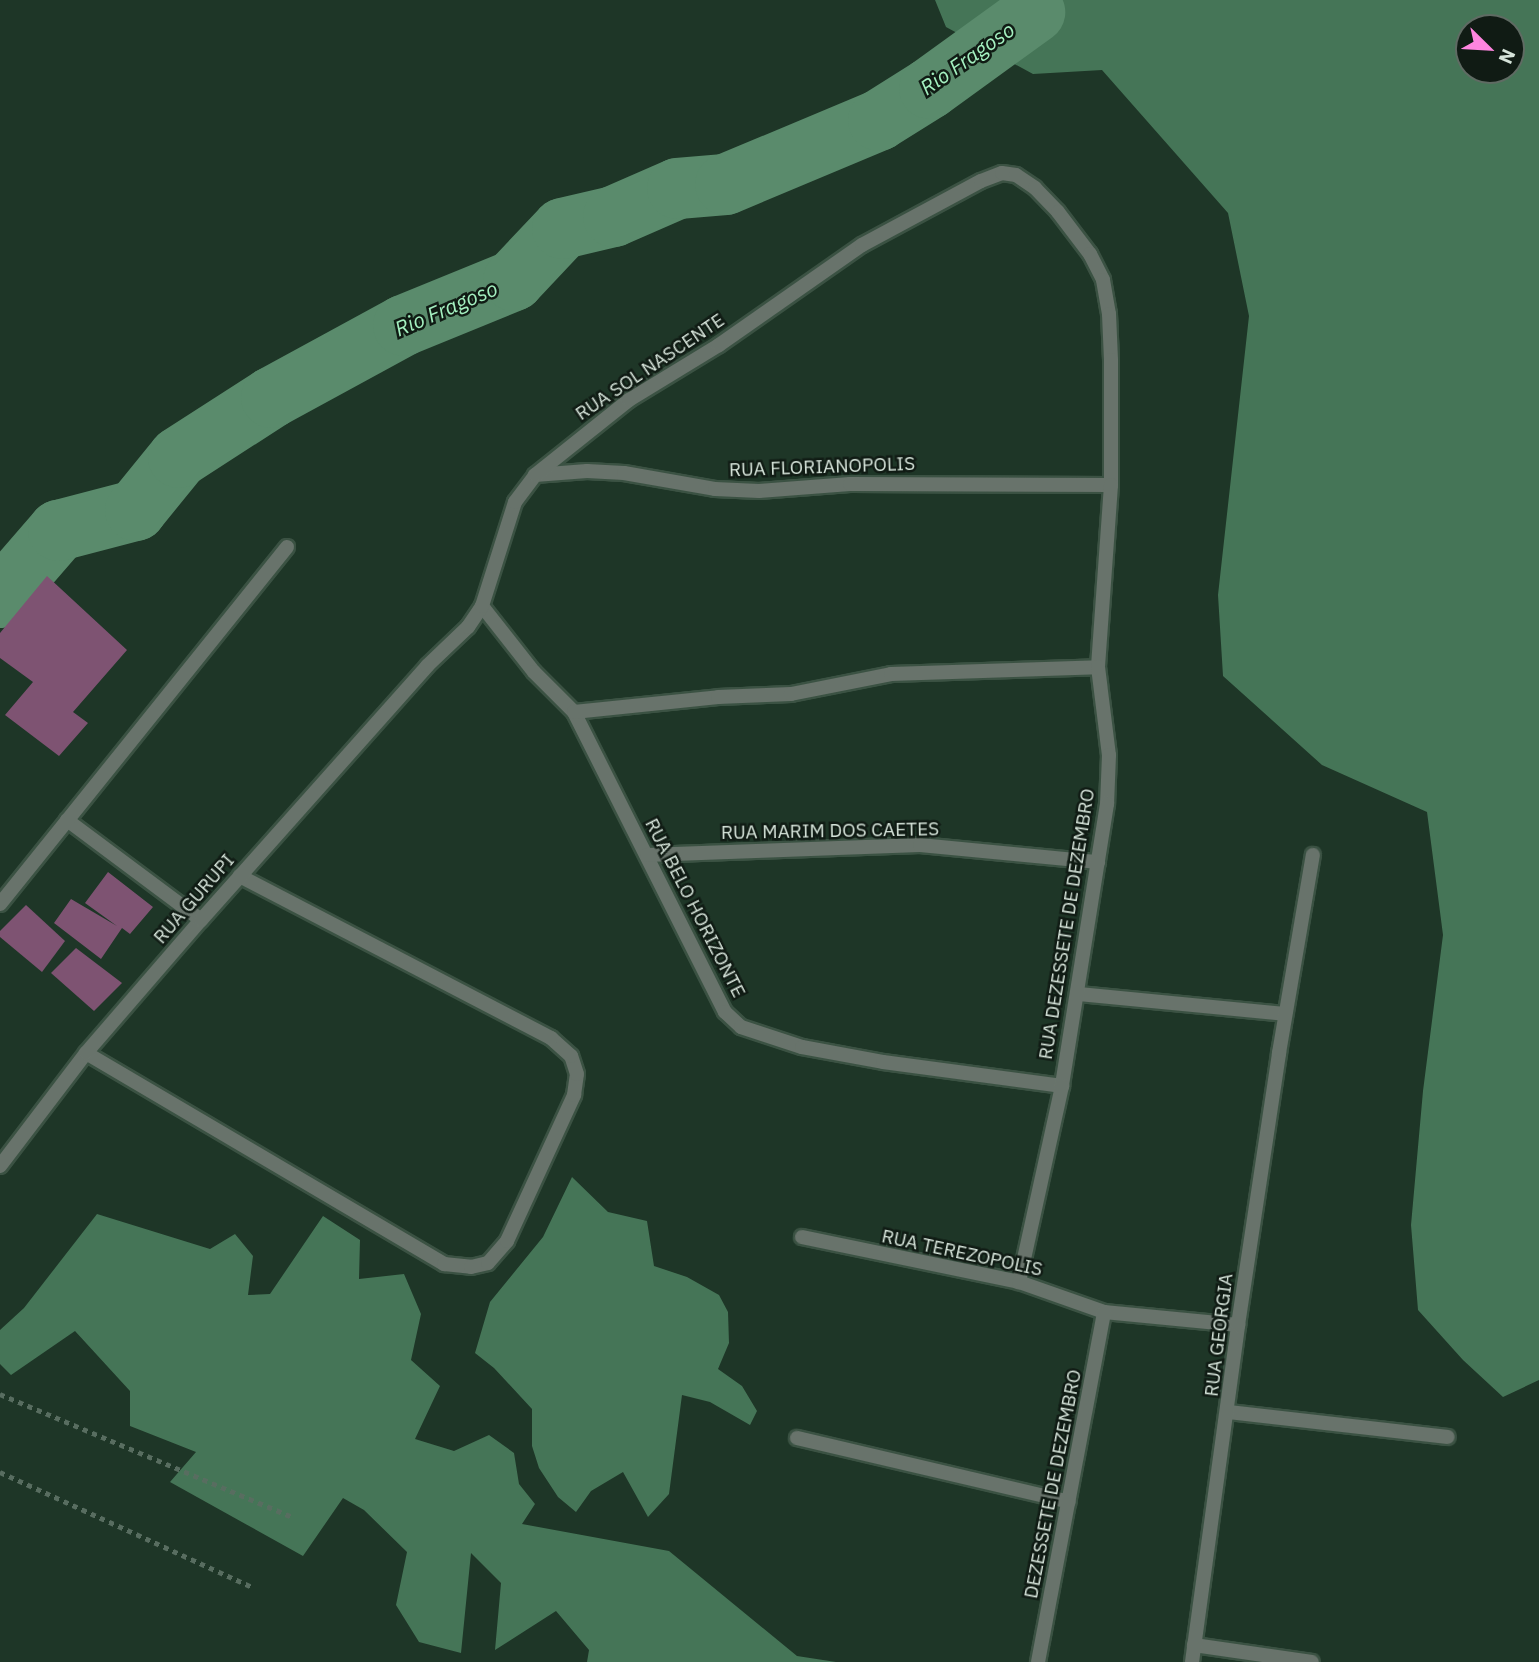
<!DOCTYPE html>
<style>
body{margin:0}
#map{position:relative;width:1539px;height:1662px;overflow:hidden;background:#1e3627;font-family:"IBM Plex Sans",sans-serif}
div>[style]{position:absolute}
.forest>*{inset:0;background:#457557}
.river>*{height:61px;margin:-30.5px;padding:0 30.5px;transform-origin:30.5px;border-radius:30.5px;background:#5a8b6c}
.building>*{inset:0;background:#7e5372}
.path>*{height:4.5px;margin-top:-2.25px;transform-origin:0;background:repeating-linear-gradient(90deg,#586d60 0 5px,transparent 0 10px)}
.roads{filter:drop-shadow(2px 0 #3b5243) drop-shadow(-2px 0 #3b5243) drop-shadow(0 2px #3b5243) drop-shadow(0 -2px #3b5243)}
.minor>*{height:14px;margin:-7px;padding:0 7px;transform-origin:7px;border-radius:7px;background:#68736b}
span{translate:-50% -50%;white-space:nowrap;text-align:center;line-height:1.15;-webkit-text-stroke:5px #101b14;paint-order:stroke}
.street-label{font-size:19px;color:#d5e3d9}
.water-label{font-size:21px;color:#a4f0c0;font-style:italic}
.north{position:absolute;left:1455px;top:14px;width:70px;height:70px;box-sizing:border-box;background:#101b14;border:2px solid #5f6b63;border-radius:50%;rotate:114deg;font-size:19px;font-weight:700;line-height:28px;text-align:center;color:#d5e3d9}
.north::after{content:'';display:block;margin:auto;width:24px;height:32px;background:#fe85df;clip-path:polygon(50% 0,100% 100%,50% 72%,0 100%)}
</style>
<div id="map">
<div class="forest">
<div style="clip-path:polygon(evenodd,935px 0,1539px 0,1539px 1380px,1503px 1397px,1463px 1360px,1418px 1310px,1411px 1225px,1423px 1091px,1443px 935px,1427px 812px,1322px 765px,1223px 676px,1218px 595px,1249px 316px,1228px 213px,1102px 70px,1033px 74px,946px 27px,935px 0,1469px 28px,1511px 28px,1511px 70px,1469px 70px,1469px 28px)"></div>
<div style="clip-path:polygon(572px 1177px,608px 1212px,647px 1221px,654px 1266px,687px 1277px,719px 1295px,728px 1312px,729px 1343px,718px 1369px,742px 1386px,757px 1411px,750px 1425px,710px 1402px,682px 1395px,669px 1494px,648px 1517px,623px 1472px,591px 1491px,576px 1512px,558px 1497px,539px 1468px,532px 1446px,532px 1409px,494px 1368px,475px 1353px,490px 1302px,543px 1237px)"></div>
<div style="clip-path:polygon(97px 1214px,210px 1249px,235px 1234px,253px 1256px,248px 1295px,270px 1294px,323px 1216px,360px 1240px,359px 1279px,404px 1274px,421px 1314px,411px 1360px,440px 1386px,415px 1439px,454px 1451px,489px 1435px,514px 1453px,519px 1484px,535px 1504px,522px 1524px,669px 1551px,797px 1656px,836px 1662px,587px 1662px,589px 1650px,556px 1611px,495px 1650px,501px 1583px,471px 1553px,461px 1653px,419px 1642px,396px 1605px,407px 1552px,364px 1510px,343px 1498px,303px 1556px,170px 1482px,196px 1452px,130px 1426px,130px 1391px,75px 1331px,11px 1375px,0 1364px,0 1330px,24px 1308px)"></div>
</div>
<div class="river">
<div style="left:0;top:597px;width:89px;rotate:-49.1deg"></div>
<div style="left:58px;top:530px;width:80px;rotate:-14.6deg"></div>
<div style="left:135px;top:510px;width:68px;rotate:-50.9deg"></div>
<div style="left:178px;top:457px;width:111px;rotate:-32.8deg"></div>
<div style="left:271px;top:397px;width:150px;rotate:-28.6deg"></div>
<div style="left:403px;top:325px;width:119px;rotate:-22.2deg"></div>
<div style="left:513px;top:280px;width:71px;rotate:-46.7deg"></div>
<div style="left:562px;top:228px;width:52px;rotate:-13.2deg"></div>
<div style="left:613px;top:216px;width:70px;rotate:-23.6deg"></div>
<div style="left:677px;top:188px;width:48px;rotate:-4.8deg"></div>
<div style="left:725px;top:184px;width:166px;rotate:-22.7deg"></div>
<div style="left:878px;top:120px;width:60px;rotate:-32.1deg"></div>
<div style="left:929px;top:88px;width:130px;rotate:-35.9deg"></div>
</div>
<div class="building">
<div style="clip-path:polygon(47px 576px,127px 650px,73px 712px,88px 723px,59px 756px,5px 715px,33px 682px,0 658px,0 633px)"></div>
<div style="clip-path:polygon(108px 872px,153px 907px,130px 934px,122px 928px,101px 959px,54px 923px,71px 899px,117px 926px,85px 903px)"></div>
<div style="clip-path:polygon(26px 905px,65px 941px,42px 972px,0 937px,0 931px)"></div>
<div style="clip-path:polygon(76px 948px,122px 983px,94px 1011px,51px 973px)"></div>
</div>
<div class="path">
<div style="left:0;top:1394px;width:317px;rotate:22.8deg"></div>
<div style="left:0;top:1472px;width:279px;rotate:24.5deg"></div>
</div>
<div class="roads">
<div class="minor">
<div style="left:535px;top:475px;width:52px;rotate:-4.4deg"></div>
<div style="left:587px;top:471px;width:37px;rotate:3deg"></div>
<div style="left:624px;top:473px;width:92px;rotate:10deg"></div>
<div style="left:715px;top:489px;width:44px;rotate:2.6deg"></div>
<div style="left:759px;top:491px;width:91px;rotate:-4.4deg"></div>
<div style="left:850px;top:484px;width:261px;rotate:0.2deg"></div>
<div style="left:482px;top:606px;width:84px;rotate:51.8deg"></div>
<div style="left:534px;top:672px;width:57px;rotate:45deg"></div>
<div style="left:574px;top:712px;width:336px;rotate:63.3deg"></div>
<div style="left:725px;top:1012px;width:22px;rotate:43deg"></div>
<div style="left:741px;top:1027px;width:64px;rotate:18.2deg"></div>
<div style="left:802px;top:1047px;width:82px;rotate:10.5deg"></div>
<div style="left:883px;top:1062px;width:181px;rotate:7.6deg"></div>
<div style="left:574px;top:712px;width:145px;rotate:-5.9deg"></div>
<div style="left:718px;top:697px;width:73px;rotate:-2.4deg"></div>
<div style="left:791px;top:694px;width:102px;rotate:-11.3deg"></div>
<div style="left:891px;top:674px;width:207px;rotate:-1.9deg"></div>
<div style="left:67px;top:820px;width:167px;rotate:36.7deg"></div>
<div style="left:647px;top:855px;width:273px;rotate:-2.1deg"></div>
<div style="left:920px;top:845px;width:179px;rotate:5.5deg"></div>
<div style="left:0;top:904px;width:458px;rotate:-51.2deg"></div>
<div style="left:1078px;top:994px;width:208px;rotate:5.5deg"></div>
<div style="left:86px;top:1053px;width:416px;rotate:30.5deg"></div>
<div style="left:444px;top:1264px;width:27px;rotate:6deg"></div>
<div style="left:471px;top:1267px;width:17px;rotate:-13deg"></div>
<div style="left:488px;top:1263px;width:29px;rotate:-49deg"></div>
<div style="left:507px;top:1241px;width:161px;rotate:-65.3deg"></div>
<div style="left:574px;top:1095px;width:21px;rotate:-82deg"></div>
<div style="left:577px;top:1074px;width:19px;rotate:-108deg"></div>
<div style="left:571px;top:1056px;width:27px;rotate:-138deg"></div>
<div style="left:551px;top:1038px;width:351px;rotate:-152.5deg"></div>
<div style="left:0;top:1166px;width:142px;rotate:-52.7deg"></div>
<div style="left:86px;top:1053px;width:176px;rotate:-49.2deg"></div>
<div style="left:201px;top:920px;width:340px;rotate:-48.3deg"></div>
<div style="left:427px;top:666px;width:57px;rotate:-43.6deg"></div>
<div style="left:468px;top:627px;width:25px;rotate:-56deg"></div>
<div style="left:482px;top:606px;width:109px;rotate:-72.4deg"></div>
<div style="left:515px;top:502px;width:34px;rotate:-53deg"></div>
<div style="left:535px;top:475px;width:120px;rotate:-38.6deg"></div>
<div style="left:629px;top:400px;width:105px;rotate:-31.4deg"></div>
<div style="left:719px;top:345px;width:174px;rotate:-35deg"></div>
<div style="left:862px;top:245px;width:135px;rotate:-28.3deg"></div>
<div style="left:981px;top:181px;width:22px;rotate:-21deg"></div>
<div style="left:1002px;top:173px;width:14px;rotate:8deg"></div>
<div style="left:1016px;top:175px;width:23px;rotate:34deg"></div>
<div style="left:1035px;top:188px;width:33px;rotate:46deg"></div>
<div style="left:1058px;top:212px;width:53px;rotate:52.7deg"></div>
<div style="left:1090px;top:254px;width:29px;rotate:63deg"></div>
<div style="left:1103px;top:280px;width:35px;rotate:80deg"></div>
<div style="left:1109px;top:314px;width:46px;rotate:87.5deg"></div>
<div style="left:1111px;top:360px;width:125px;rotate:90deg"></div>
<div style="left:1111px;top:485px;width:182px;rotate:94.1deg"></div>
<div style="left:1098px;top:667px;width:89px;rotate:82.9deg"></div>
<div style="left:1109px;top:755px;width:49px;rotate:92.3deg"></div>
<div style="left:1107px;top:804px;width:286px;rotate:99.1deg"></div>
<div style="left:1062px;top:1086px;width:201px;rotate:102.4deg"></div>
<div style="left:802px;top:1237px;width:222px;rotate:11.7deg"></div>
<div style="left:1019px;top:1282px;width:90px;rotate:19.4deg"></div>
<div style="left:1104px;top:1312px;width:135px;rotate:5.5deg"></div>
<div style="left:1229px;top:1412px;width:220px;rotate:6.5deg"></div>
<div style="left:797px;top:1438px;width:279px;rotate:13.2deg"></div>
<div style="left:1194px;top:1645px;width:119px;rotate:8.2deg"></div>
<div style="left:1038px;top:1662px;width:356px;rotate:-79.3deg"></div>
<div style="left:1192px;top:1662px;width:340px;rotate:-82.2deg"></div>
<div style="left:1238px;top:1325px;width:275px;rotate:-81.4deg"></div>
<div style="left:1279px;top:1053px;width:201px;rotate:-80.3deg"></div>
</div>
</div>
<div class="street-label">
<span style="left:650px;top:367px;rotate:-34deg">RUA SOL NASCENTE</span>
<span style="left:822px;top:467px;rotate:-2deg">RUA FLORIANOPOLIS</span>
<span style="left:830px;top:831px;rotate:-1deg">RUA MARIM DOS CAETES</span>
<span style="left:194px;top:899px;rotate:-49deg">RUA GURUPI</span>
<span style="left:695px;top:908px;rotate:63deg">RUA BELO HORIZONTE</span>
<span style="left:1067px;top:924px;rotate:-81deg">RUA DEZESSETE DE DEZEMBRO</span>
<span style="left:962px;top:1253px;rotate:12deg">RUA TEREZOPOLIS</span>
<span style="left:1219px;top:1335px;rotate:-83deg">RUA GEORGIA</span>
<span style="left:1053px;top:1484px;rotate:-79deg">DEZESSETE DE DEZEMBRO</span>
</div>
<div class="water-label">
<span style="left:967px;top:58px;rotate:-35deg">Rio Fragoso</span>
<span style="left:446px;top:308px;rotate:-23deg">Rio Fragoso</span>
</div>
<div class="north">N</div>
</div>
